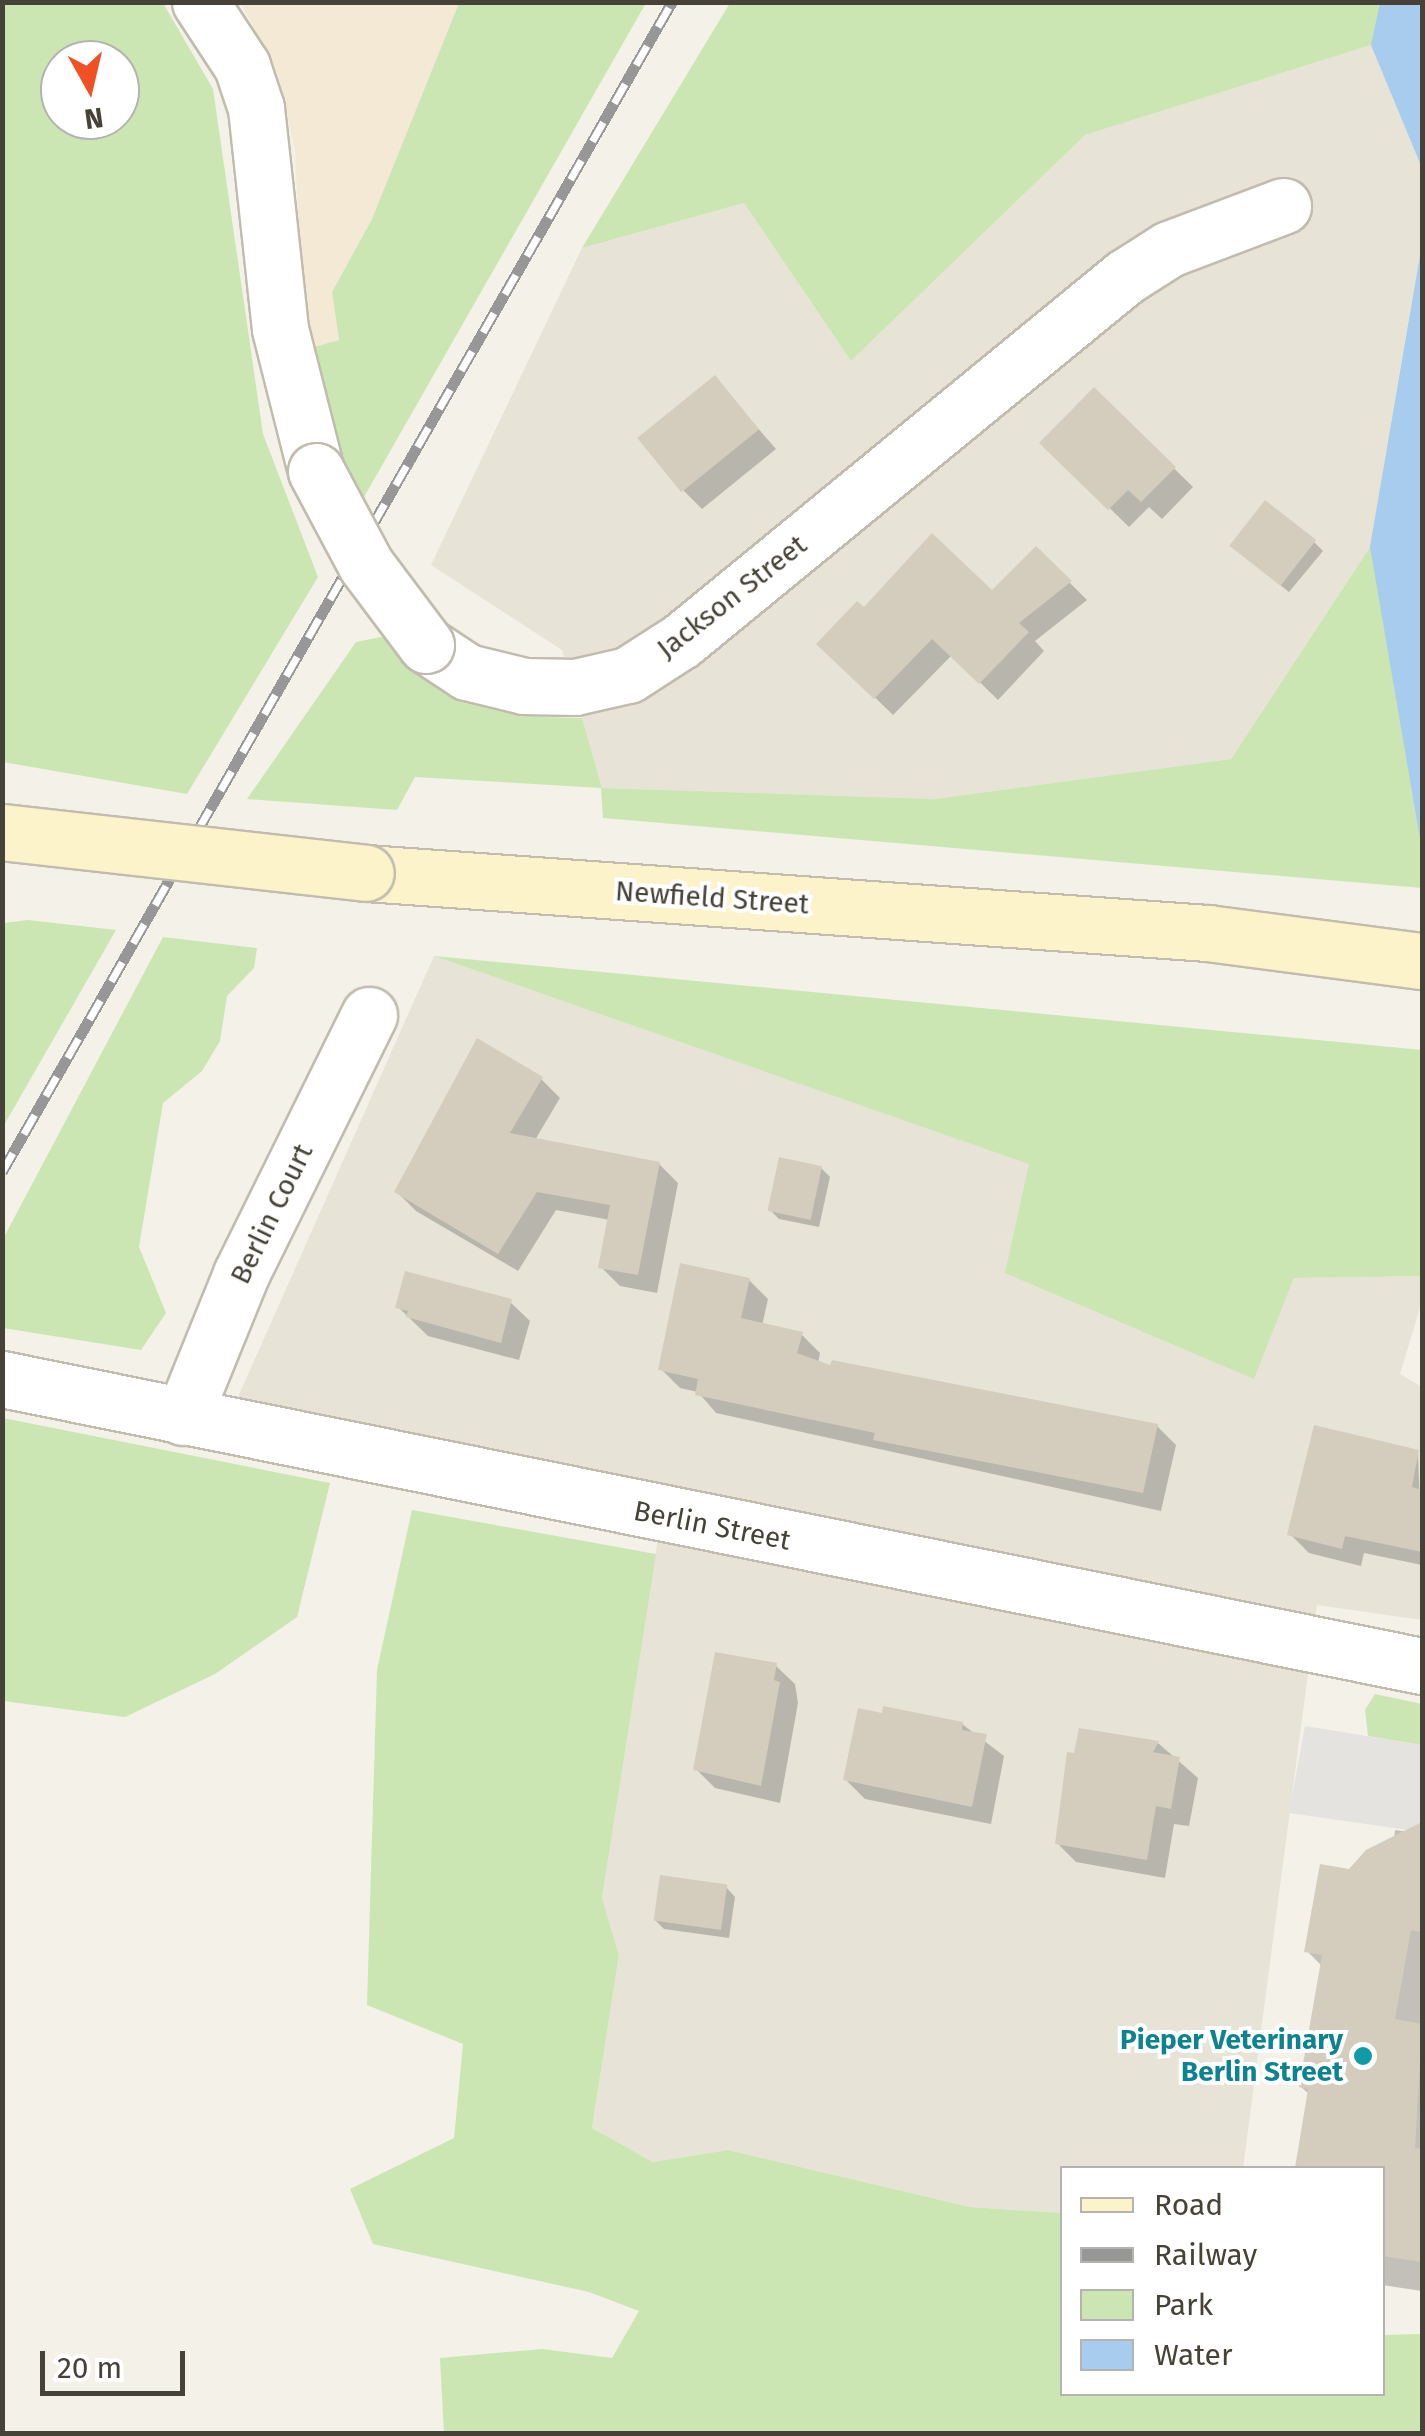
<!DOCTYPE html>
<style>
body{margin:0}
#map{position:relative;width:1425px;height:2436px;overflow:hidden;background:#f3f1e8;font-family:"Fira Sans",sans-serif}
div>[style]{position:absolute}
.residential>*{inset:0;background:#e7e3d7}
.commercial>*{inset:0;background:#f4e9d5}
.green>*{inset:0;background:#cbe6b3}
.parking>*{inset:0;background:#e5e3e0}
.water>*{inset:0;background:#a8cced}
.shadow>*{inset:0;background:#0003}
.building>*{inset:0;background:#d4cdbe;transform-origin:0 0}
.roads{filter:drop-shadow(2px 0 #c1bcae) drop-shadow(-2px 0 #c1bcae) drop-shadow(0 2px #c1bcae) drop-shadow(0 -2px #c1bcae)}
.minor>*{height:55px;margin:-27.5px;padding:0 27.5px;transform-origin:27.5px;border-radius:27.5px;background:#fff}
.secondary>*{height:55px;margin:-27.5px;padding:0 27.5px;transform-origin:27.5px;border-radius:27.5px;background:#fcf3ca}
.rail>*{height:11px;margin-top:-5.5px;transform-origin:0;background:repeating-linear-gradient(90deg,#fff 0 22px,#979797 0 44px);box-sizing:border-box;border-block:2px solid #979797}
.bridges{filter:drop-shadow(2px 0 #c1bcae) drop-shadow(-2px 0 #c1bcae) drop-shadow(0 2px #c1bcae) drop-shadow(0 -2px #c1bcae)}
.minor-bridge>*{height:55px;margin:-27.5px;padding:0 27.5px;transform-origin:27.5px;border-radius:27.5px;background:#fff}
.secondary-bridge>*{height:55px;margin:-27.5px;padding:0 27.5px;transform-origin:27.5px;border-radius:27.5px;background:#fcf3ca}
.dots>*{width:28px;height:28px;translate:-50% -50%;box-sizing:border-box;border:5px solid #fff;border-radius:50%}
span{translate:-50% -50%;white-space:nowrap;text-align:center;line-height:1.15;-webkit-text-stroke:8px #fff;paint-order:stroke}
.street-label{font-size:28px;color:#464237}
.culture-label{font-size:28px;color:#0d838f;font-weight:700}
.right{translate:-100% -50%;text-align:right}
.frame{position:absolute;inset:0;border:5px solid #464237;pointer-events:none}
.legend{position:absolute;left:1060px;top:2166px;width:325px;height:230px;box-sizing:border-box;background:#fff;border:2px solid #b5b3af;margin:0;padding:12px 18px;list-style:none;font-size:30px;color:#464237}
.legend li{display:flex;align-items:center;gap:20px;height:50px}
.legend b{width:50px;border:2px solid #b5b3af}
.north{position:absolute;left:40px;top:40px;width:100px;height:100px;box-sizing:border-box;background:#fff;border:2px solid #b5b3af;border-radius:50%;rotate:172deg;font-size:28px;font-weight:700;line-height:40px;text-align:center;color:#464237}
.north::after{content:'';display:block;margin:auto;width:35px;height:45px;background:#f05023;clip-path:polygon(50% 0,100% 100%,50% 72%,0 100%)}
.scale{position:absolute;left:40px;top:2351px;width:145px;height:45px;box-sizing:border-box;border:5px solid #464237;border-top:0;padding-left:12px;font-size:30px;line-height:35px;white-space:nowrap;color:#464237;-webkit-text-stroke:8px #fff;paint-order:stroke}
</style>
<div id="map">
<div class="residential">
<div style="clip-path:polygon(1371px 45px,1422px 168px,1422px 244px,1370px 547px,1231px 759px,935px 799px,602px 788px,562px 650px,431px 565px,582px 248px,744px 203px,851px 361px,1085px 135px)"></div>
<div style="clip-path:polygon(434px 956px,1030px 1164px,1254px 1378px,1294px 1278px,1422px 1276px,1422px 1301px,1400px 1374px,1422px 1387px,1422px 1620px,1317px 1605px,1243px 2168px,1062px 2168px,1062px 2213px,970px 2207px,728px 2150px,653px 2162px,592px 2128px,619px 1955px,602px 1898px,666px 1487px,238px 1397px)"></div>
</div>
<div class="commercial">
<div style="clip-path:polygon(241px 3px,459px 3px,372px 219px,332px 292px,339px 340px,314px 347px,304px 344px,295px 150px,278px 74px)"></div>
</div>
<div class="green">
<div style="clip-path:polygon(evenodd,2px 3px,163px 3px,213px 89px,263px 434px,318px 577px,187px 794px,3px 762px,2px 3px,60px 60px,120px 60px,120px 120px,60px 120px,60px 60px)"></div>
<div style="clip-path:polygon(459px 3px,646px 3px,360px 504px,322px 404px,314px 347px,339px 340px,332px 292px,372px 219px)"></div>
<div style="clip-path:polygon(730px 3px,1422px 3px,1422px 168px,1371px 45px,1085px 135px,851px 361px,744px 203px,582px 248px)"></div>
<div style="clip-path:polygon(1422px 244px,1422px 888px,603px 818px,601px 788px,415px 777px,397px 810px,247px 799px,356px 642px,386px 636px,486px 704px,537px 717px,582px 718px,602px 788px,935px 799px,1231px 759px,1370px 547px)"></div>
<div style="clip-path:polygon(28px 920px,116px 930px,3px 1127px,3px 923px)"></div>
<div style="clip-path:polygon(163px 937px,257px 948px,254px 968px,227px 996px,220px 1041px,202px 1071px,163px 1103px,139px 1247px,166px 1313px,141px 1350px,3px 1328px,3px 1239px)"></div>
<div style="clip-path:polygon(434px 956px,1422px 1050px,1422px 1276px,1294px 1278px,1254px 1379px,1005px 1273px,1029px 1164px)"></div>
<div style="clip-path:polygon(3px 1418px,330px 1483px,297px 1617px,215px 1674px,125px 1717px,3px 1701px)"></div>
<div style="clip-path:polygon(412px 1510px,656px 1554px,602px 1898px,619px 1955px,592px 2128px,653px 2162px,728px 2150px,970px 2207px,1062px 2213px,1062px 2394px,1382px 2394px,1383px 2335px,1422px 2334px,1422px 2433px,444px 2433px,440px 2358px,542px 2349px,612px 2358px,639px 2311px,589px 2292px,373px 2244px,350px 2189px,454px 2138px,463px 2044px,367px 2005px,377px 1670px)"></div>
<div style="clip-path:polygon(1375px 1694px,1422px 1704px,1422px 1745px,1368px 1736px,1365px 1710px)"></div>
</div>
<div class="parking">
<div style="clip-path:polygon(1305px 1726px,1422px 1745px,1422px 1832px,1289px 1813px)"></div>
</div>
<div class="water">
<div style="clip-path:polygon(1380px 3px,1422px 3px,1422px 168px,1371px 45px)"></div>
<div style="clip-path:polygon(1422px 244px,1422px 850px,1370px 547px)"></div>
</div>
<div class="shadow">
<div style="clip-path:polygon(715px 379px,776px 449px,702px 509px,683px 490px)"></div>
<div style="clip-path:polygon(1094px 390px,1193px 487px,1162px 519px,1149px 507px,1129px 527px,1042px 442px)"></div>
<div style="clip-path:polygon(1314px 542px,1323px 551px,1289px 592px,1241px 554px)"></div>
<div style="clip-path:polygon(1036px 549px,1087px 600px,1035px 641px,1044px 651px,998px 700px,952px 655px,893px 715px,820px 644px,864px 611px,992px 593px)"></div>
<div style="clip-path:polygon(541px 1079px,560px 1098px,535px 1140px,659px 1164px,678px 1183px,657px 1293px,620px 1286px,601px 1267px,610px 1220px,556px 1210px,518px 1271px,416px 1211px,397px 1192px)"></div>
<div style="clip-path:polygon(821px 1168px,830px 1177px,819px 1227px,779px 1219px,770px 1210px)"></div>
<div style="clip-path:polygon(749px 1280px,768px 1299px,762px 1326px,801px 1334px,820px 1353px,818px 1363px,1157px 1426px,1176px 1445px,1161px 1511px,716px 1413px,698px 1392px,680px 1388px,661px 1369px)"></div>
<div style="clip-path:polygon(510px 1302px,530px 1321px,519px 1360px,428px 1336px,398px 1307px)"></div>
<div style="clip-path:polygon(1418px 1452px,1422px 1565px,1364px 1553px,1361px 1566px,1309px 1553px,1290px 1534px)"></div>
<div style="clip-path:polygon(776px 1666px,795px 1684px,798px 1703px,780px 1803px,715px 1788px,696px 1769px)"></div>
<div style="clip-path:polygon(962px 1724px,1004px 1756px,991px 1824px,865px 1799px,846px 1780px)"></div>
<div style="clip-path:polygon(1158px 1743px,1198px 1778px,1189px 1826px,1174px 1824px,1165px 1878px,1076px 1862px,1057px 1843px)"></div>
<div style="clip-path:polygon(1395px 1830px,1422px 1834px,1422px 2291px,1382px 2285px,1382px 2168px,1297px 2168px,1309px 2094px,1301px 2087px,1322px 1966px,1307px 1951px,1350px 1872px,1394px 1839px)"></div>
<div style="clip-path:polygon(726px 1887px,735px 1897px,729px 1938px,664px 1929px,655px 1920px)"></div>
</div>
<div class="building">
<div style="left:715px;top:375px;width:70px;height:100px;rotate:51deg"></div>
<div style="clip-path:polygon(1094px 387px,1176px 467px,1141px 502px,1128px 490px,1108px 510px,1039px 443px)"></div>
<div style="left:1265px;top:500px;width:65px;height:58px;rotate:38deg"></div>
<div style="clip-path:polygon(932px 533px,992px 590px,1036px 546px,1072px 581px,1019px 623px,1029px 632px,979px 684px,932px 639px,874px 699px,816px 644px,857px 601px,864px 607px)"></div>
<div style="clip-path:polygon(477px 1038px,543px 1077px,510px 1133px,660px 1162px,638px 1275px,598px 1268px,610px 1205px,537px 1192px,498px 1254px,394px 1192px)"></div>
<div style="left:779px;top:1157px;width:44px;height:55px;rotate:12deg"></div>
<div style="clip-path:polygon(680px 1263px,750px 1278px,741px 1318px,803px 1332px,797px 1353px,830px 1365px,832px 1360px,1158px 1424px,1143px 1493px,873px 1440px,875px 1433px,695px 1395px,698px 1379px,658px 1370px)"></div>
<div style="clip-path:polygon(405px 1271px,512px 1299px,501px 1343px,406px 1317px,408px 1311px,395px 1308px)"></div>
<div style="clip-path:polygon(1314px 1425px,1419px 1450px,1412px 1487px,1422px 1490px,1422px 1552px,1345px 1536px,1342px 1549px,1287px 1535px)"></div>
<div style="clip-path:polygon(715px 1652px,777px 1663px,774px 1680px,780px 1682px,761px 1786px,693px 1770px)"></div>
<div style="clip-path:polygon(883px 1706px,963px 1722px,962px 1730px,987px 1734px,972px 1807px,843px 1780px,858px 1708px,882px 1713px)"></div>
<div style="clip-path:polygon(1079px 1728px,1159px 1741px,1153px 1752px,1180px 1757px,1171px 1809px,1156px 1806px,1147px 1860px,1055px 1844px,1067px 1752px,1074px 1753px)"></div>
<div style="clip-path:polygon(1422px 1822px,1422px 1932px,1411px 1930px,1395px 2019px,1422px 2024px,1415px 2148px,1422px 2149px,1422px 2262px,1382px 2256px,1382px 2168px,1295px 2168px,1308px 2089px,1299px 2087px,1322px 1955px,1304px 1952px,1320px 1864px,1349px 1869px,1366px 1850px)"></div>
<div style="left:660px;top:1875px;width:68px;height:46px;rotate:8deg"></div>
</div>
<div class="roads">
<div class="minor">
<div style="left:200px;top:2px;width:77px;rotate:56.7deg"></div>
<div style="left:242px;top:66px;width:44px;rotate:71.6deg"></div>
<div style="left:256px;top:108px;width:222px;rotate:83.8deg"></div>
<div style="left:280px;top:329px;width:146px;rotate:75.8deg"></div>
<div style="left:426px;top:645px;width:49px;rotate:33.4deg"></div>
<div style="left:467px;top:672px;width:59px;rotate:13.8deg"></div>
<div style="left:524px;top:686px;width:51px;rotate:1.1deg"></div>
<div style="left:575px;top:687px;width:54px;rotate:-12.8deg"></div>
<div style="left:628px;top:675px;width:63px;rotate:-32.7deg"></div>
<div style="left:681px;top:641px;width:574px;rotate:-39.35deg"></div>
<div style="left:1125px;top:277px;width:52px;rotate:-32.5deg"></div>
<div style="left:1169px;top:249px;width:122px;rotate:-20.7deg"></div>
<div style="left:2px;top:1379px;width:1449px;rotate:11.43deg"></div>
<div style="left:183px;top:1417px;width:154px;rotate:-67.9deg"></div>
<div style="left:241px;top:1274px;width:289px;rotate:-63.7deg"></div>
</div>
<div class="secondary">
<div style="left:366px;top:873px;width:844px;rotate:4.08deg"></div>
<div style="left:1208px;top:933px;width:216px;rotate:7.5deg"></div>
</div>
</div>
<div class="rail">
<div style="left:2px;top:1172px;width:1348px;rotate:-60.2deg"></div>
</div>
<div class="bridges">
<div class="minor-bridge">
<div style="left:316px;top:471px;width:106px;rotate:62deg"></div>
<div style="left:366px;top:565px;width:100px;rotate:53.1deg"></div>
</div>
<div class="secondary-bridge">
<div style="left:2px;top:832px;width:366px;rotate:6.4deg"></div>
</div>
</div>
<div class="dots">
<div style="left:1363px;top:2056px;background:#0f9aa8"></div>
</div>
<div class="street-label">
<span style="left:732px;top:597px;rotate:-38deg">Jackson Street</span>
<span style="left:712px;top:898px;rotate:4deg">Newfield Street</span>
<span style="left:272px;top:1214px;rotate:-64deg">Berlin Court</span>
<span style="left:712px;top:1526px;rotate:11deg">Berlin Street</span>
</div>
<div class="culture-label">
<span class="right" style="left:1343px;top:2056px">Pieper Veterinary<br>Berlin Street</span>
</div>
<div class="frame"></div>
<ul class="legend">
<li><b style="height:12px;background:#fcf3ca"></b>Road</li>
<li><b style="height:12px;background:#979797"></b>Railway</li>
<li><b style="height:28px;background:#cbe6b3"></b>Park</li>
<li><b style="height:28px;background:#a8cced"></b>Water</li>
</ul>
<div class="north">N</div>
<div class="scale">20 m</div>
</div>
